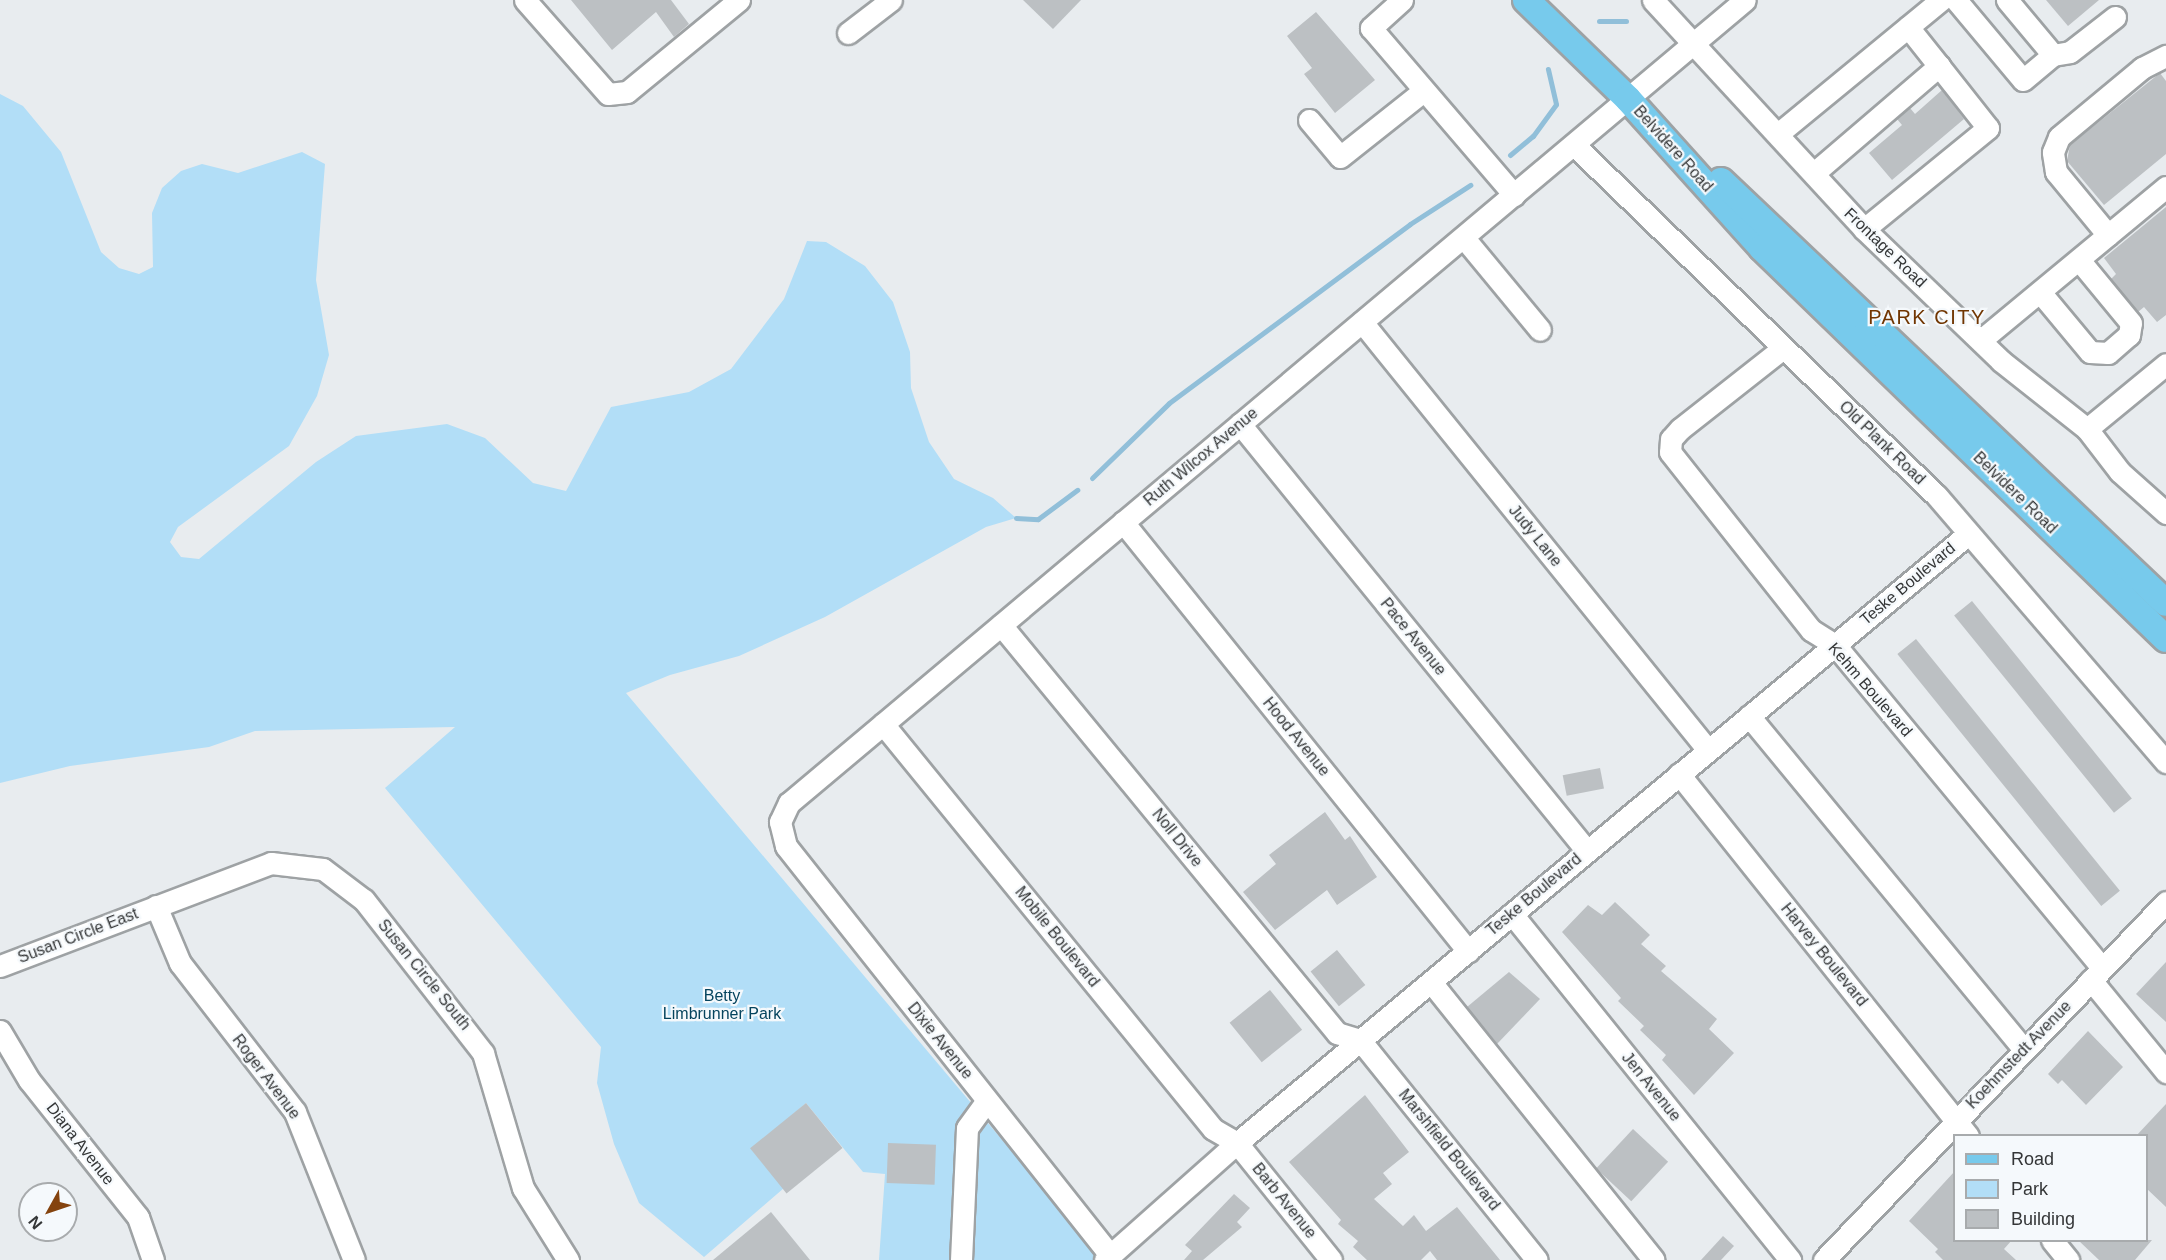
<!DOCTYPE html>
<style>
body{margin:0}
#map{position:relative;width:2166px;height:1260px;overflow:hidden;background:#e8ecef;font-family:Helvetica,sans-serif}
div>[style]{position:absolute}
.green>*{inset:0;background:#b2def7}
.stream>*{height:5px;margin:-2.5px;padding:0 2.5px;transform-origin:2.5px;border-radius:2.5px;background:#91bfd9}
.building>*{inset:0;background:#bcc0c3;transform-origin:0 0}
.roads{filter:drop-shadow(2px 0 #9ea2a4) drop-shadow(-2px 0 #9ea2a4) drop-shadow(0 2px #9ea2a4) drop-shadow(0 -2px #9ea2a4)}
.minor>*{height:21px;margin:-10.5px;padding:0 10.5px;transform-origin:10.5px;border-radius:10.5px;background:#fff}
.major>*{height:26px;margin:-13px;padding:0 13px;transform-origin:13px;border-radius:13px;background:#77caec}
span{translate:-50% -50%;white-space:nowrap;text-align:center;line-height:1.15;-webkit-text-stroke:4.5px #f5f9fc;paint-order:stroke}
.street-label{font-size:16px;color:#343637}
.park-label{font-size:16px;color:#05445e}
.quarter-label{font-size:20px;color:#713602;letter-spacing:1.5px}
.legend{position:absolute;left:1953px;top:1134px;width:195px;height:108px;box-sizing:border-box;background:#f5f9fc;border:2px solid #a8abad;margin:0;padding:8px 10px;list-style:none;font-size:18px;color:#343637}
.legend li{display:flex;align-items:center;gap:12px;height:30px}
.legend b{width:30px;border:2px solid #a8abad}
.north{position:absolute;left:18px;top:1182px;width:60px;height:60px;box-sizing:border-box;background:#f5f9fc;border:2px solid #a8abad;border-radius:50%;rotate:230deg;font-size:16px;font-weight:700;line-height:24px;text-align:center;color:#343637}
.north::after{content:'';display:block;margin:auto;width:21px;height:27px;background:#84430e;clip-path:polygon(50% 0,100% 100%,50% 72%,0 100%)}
</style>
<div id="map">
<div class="green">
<div style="clip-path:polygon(0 94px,23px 106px,61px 152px,101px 252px,119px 268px,139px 274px,153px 267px,152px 213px,162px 188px,181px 171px,202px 164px,238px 173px,302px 152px,325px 164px,316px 280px,329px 355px,317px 396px,289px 446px,178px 527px,170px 542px,181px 557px,199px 559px,316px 462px,356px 436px,447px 424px,485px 438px,533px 483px,566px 491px,611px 407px,689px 392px,731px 369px,784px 299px,807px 241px,826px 242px,865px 266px,893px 302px,910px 352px,911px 388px,929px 442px,954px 479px,993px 498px,1016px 518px,986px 527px,825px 617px,739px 656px,670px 675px,626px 693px,1099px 1255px,1094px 1260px,879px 1260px,885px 1174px,863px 1172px,806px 1103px,752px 1150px,784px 1188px,704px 1257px,639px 1203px,614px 1144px,597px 1083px,601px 1047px,385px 788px,455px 727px,255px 731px,209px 747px,70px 766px,0 783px)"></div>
</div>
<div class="stream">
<div style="left:1599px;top:21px;width:27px"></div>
<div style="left:1510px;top:155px;width:30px;rotate:-40deg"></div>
<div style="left:1533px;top:136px;width:39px;rotate:-54deg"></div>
<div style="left:1556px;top:104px;width:36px;rotate:-103deg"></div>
<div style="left:1092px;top:478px;width:107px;rotate:-44.2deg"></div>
<div style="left:1169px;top:403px;width:300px;rotate:-36.6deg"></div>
<div style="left:1410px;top:224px;width:72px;rotate:-33deg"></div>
<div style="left:1016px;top:518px;width:22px;rotate:3deg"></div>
<div style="left:1038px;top:519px;width:49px;rotate:-36.6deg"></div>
</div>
<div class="building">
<div style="clip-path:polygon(571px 0,671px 0,689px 24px,674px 37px,656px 12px,612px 50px)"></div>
<div style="clip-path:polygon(1023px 0,1081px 0,1053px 29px)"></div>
<div style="clip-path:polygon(2046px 0,2099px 0,2068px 26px)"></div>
<div style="clip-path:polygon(1316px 12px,1375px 80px,1335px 113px,1304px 74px,1312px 68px,1287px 36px)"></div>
<div style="clip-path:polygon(2160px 73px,2166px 81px,2166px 154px,2104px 205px,2067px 161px,2070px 145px)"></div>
<div style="clip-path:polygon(1942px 90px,1964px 119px,1892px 180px,1869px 153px,1902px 125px,1897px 119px,1910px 108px,1915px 114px)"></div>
<div style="clip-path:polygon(2166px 207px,2166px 315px,2157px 322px,2144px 307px,2138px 312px,2111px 279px,2116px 274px,2104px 258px)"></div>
<div style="left:1972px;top:601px;width:254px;height:23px;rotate:51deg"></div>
<div style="left:1916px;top:639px;width:324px;height:24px;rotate:51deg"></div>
<div style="left:1600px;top:768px;width:21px;height:38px;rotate:79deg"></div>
<div style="clip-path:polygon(1325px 812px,1345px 840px,1350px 836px,1377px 877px,1337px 905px,1327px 890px,1275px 930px,1243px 892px,1276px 864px,1269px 855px)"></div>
<div style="clip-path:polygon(1615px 902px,1650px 935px,1641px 944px,1666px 966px,1661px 971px,1717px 1019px,1709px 1029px,1734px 1053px,1694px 1095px,1662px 1060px,1666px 1055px,1640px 1030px,1644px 1026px,1618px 1001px,1621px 998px,1562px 932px,1588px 905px,1602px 915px)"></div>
<div style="left:1337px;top:950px;width:45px;height:34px;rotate:51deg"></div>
<div style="clip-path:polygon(2166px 962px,2166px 1022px,2136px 994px)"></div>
<div style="clip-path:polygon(1509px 972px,1540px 999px,1497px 1044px,1467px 1007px)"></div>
<div style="left:1270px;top:990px;width:51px;height:52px;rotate:51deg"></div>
<div style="clip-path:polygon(2088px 1031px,2123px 1067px,2086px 1105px,2062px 1080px,2058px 1084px,2048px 1074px)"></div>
<div style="clip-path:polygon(1365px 1095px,1409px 1152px,1383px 1173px,1392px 1184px,1374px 1199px,1403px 1226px,1414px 1215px,1426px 1231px,1457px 1207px,1500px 1260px,1437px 1260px,1430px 1251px,1421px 1260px,1367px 1260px,1353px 1247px,1358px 1241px,1338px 1224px,1341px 1220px,1289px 1162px)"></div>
<div style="left:806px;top:1103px;width:58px;height:72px;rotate:51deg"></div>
<div style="clip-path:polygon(2166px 1104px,2166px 1207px,2146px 1188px,2146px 1136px,2136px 1136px)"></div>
<div style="left:1633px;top:1129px;width:48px;height:54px;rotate:43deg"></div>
<div style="left:888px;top:1143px;width:48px;height:40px;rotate:2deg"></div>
<div style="clip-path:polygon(1954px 1172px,1954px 1240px,2012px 1240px,2004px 1249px,2016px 1260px,1943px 1260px,1935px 1252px,1938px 1249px,1909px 1221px)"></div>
<div style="clip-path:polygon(1234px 1194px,1250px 1208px,1237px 1222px,1242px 1227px,1203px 1260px,1184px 1260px,1192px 1251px,1185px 1245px)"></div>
<div style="clip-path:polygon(771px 1212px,810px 1260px,713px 1260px)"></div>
<div style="clip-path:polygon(1723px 1236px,1734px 1246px,1721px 1260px,1701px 1260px)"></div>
<div style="clip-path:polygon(2078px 1240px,2152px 1240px,2135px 1260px,2099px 1260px)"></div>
</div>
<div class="roads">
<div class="minor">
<div style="left:525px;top:0;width:125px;rotate:48.6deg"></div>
<div style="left:608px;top:94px;width:19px;rotate:-6deg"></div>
<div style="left:627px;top:92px;width:145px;rotate:-39.4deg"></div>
<div style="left:1402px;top:0;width:42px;rotate:137.9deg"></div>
<div style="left:1371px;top:28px;width:220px;rotate:49.4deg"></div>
<div style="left:1653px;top:0;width:311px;rotate:47.3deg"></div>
<div style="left:1864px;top:229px;width:190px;rotate:43.9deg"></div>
<div style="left:2001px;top:361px;width:110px;rotate:38.3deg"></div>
<div style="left:2087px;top:429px;width:54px;rotate:52.5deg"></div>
<div style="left:2120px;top:472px;width:62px;rotate:41.7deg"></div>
<div style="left:1956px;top:0;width:104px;rotate:50.1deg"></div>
<div style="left:2023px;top:80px;width:39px;rotate:-40deg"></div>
<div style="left:2053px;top:55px;width:72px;rotate:-129.9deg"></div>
<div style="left:1908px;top:27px;width:50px;rotate:51.5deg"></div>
<div style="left:848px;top:33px;width:54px;rotate:-37.5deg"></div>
<div style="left:2053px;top:55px;width:17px;rotate:-10deg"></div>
<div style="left:2070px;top:52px;width:57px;rotate:-37.9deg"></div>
<div style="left:1309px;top:120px;width:48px;rotate:50deg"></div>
<div style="left:1340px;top:157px;width:105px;rotate:-38.4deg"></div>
<div style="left:1779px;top:133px;width:210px;rotate:-39.4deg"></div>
<div style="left:1574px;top:145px;width:505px;rotate:44.04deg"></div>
<div style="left:1937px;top:496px;width:351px;rotate:49.3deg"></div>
<div style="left:1814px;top:173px;width:165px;rotate:-40.6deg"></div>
<div style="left:1939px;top:66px;width:79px;rotate:51.7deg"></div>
<div style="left:1988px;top:128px;width:160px;rotate:140.8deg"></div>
<div style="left:2108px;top:235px;width:82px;rotate:-129.5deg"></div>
<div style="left:2056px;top:172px;width:20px;rotate:-99deg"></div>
<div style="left:2053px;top:152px;width:16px;rotate:-68deg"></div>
<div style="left:2059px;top:137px;width:108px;rotate:-39.7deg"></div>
<div style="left:2142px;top:68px;width:27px;rotate:-27deg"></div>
<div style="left:1464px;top:238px;width:119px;rotate:50.4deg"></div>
<div style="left:2040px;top:292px;width:78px;rotate:50.2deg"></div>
<div style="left:2090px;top:352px;width:18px;rotate:3deg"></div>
<div style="left:2108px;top:353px;width:28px;rotate:-41deg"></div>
<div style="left:2129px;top:335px;width:12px;rotate:-81deg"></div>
<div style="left:2131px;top:323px;width:82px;rotate:-129.5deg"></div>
<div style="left:1362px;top:322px;width:550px;rotate:51.05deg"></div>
<div style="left:1981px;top:340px;width:240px;rotate:-39.6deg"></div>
<div style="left:1783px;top:348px;width:131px;rotate:141.8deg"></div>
<div style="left:1680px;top:429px;width:13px;rotate:132deg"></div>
<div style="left:1671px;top:439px;width:13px;rotate:94deg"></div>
<div style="left:1670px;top:452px;width:227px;rotate:51.6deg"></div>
<div style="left:1811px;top:630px;width:28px;rotate:32deg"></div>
<div style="left:1835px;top:645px;width:419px;rotate:50.4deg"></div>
<div style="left:1240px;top:424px;width:550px;rotate:50.9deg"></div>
<div style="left:2087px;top:429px;width:102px;rotate:-39.4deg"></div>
<div style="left:1123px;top:522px;width:551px;rotate:51.19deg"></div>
<div style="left:1001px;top:625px;width:529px;rotate:50.53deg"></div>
<div style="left:1337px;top:1033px;width:24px;rotate:17deg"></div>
<div style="left:1360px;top:1040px;width:282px;rotate:51.2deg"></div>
<div style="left:1749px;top:716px;width:433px;rotate:50.5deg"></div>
<div style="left:883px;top:724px;width:522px;rotate:50.83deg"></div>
<div style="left:1213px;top:1129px;width:28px;rotate:30deg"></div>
<div style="left:1237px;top:1143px;width:150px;rotate:51.2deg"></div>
<div style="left:1679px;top:774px;width:463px;rotate:51.4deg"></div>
<div style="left:156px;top:906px;width:62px;rotate:67.2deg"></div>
<div style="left:180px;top:963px;width:188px;rotate:52.3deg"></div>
<div style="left:295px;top:1112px;width:159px;rotate:68.3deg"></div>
<div style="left:1512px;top:914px;width:444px;rotate:51.2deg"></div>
<div style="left:0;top:966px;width:290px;rotate:-20.8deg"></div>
<div style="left:271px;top:863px;width:52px;rotate:6.6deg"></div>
<div style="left:323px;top:869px;width:51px;rotate:37.1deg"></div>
<div style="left:364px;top:900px;width:194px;rotate:52.1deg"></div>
<div style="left:483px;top:1053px;width:141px;rotate:73.5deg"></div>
<div style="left:523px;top:1188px;width:85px;rotate:58deg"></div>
<div style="left:2091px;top:980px;width:119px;rotate:50.8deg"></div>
<div style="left:1431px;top:982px;width:356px;rotate:51.3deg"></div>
<div style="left:0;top:1031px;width:57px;rotate:59.4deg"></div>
<div style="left:29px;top:1080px;width:175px;rotate:51.5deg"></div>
<div style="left:138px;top:1217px;width:46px;rotate:70.8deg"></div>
<div style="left:2052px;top:1240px;width:26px;rotate:51deg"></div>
<div style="left:1110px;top:1255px;width:522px;rotate:-128.39deg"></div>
<div style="left:786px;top:846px;width:25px;rotate:-104deg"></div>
<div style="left:780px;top:822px;width:21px;rotate:-65deg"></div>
<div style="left:789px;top:803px;width:1248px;rotate:-40.03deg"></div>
<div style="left:961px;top:1260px;width:132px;rotate:-87.4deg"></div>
<div style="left:967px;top:1128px;width:34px;rotate:-54deg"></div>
<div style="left:1105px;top:1260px;width:176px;rotate:-41.6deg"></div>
<div style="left:1237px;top:1143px;width:950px;rotate:-39.79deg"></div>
<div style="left:1824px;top:1260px;width:495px;rotate:-46.3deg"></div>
</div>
<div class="major">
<div style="left:1526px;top:0;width:142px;rotate:44.1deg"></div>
<div style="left:1628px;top:99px;width:200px;rotate:48deg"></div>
<div style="left:1762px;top:248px;width:562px;rotate:44.06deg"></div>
<div style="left:1721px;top:181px;width:613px;rotate:43.48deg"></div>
</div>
</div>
<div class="street-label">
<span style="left:1673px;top:149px;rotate:48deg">Belvidere Road</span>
<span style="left:1885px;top:248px;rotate:44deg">Frontage Road</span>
<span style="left:1882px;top:443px;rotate:44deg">Old Plank Road</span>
<span style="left:1201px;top:457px;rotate:-40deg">Ruth Wilcox Avenue</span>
<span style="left:2015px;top:493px;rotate:44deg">Belvidere Road</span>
<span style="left:1535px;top:536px;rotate:51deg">Judy Lane</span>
<span style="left:1908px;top:584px;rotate:-40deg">Teske Boulevard</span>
<span style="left:1413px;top:637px;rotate:51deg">Pace Avenue</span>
<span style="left:1870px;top:690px;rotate:49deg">Kehm Boulevard</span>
<span style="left:1296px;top:737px;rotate:51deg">Hood Avenue</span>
<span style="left:1177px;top:838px;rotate:51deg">Noll Drive</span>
<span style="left:1534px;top:895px;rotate:-40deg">Teske Boulevard</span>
<span style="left:78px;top:936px;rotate:-21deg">Susan Circle East</span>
<span style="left:1057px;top:937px;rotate:51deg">Mobile Boulevard</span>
<span style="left:1824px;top:955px;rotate:51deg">Harvey Boulevard</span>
<span style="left:424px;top:975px;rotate:51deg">Susan Circle South</span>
<span style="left:940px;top:1041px;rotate:51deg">Dixie Avenue</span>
<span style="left:2019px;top:1055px;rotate:-46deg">Koehmstedt Avenue</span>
<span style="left:266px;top:1077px;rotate:53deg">Roger Avenue</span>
<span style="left:1651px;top:1087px;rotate:51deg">Jen Avenue</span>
<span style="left:80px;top:1144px;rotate:52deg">Diana Avenue</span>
<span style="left:1449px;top:1150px;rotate:51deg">Marshfield Boulevard</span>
<span style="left:1284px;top:1201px;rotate:51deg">Barb Avenue</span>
</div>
<div class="park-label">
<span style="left:722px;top:1005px">Betty<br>Limbrunner Park</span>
</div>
<div class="quarter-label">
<span style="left:1927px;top:317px">PARK CITY</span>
</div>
<ul class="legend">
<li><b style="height:8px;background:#77caec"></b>Road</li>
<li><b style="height:16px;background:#b2def7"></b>Park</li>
<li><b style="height:16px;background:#bcc0c3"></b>Building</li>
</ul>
<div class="north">N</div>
</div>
